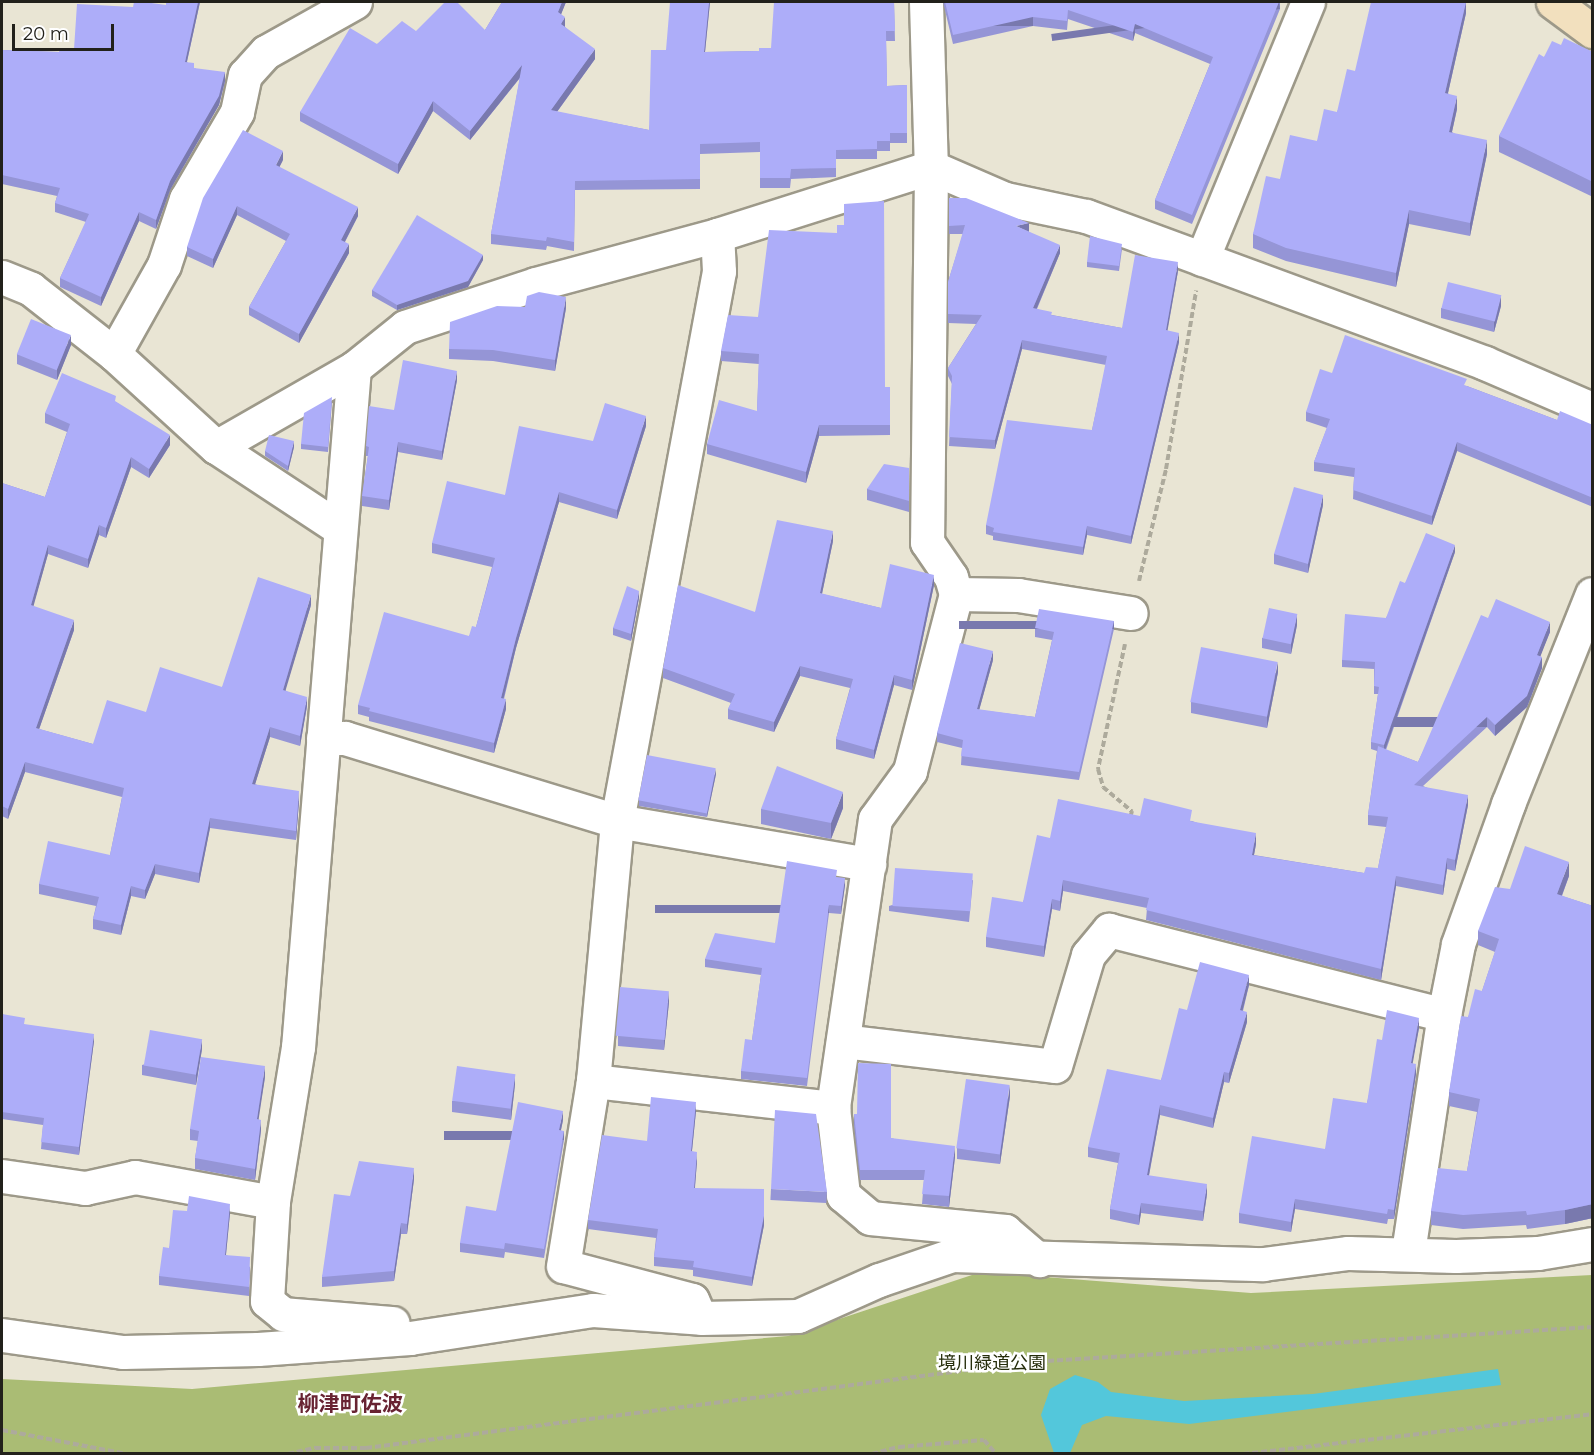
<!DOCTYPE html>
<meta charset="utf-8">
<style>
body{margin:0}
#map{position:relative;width:1594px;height:1455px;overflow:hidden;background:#e9e5d4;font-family:Montserrat,"Noto Sans JP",sans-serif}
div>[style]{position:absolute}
.green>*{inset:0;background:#aabc74}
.water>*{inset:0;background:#53c7db}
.path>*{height:4px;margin-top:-2px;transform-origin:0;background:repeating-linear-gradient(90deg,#adaa9c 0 6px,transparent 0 9px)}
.roads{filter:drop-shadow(2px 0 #9d9989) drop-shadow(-2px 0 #9d9989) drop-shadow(0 2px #9d9989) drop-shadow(0 -2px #9d9989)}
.street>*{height:33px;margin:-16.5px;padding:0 16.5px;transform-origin:16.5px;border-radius:16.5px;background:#fff}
.secondary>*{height:33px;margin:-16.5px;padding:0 16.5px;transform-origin:16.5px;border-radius:16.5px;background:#f2e0be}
.wall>*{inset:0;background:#9595d6;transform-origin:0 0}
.shaded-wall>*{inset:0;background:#7979ae;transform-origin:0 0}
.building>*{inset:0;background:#adadf9;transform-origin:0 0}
span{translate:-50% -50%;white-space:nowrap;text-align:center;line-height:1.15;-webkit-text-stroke:5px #fff;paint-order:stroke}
.park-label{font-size:18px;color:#262d0b}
.quarter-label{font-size:21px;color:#682332;font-weight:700}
.frame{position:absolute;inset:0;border:3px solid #22211b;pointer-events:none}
.scale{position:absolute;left:12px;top:24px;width:102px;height:27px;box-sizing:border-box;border:3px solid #22211b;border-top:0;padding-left:8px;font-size:18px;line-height:21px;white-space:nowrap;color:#22211b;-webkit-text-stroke:4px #fff;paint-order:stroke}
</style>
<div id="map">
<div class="green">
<div style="clip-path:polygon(981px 1272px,1251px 1293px,1592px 1275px,1592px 1453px,2px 1454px,2px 1379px,192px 1389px,788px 1336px)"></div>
</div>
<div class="water">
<div style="clip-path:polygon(1498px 1369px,1501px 1385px,1189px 1424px,1106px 1416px,1082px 1425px,1070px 1453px,1054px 1453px,1041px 1415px,1050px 1389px,1075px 1375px,1098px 1382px,1111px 1392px,1184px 1401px,1313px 1394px)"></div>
</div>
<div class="path">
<div style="left:1139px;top:581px;width:115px;rotate:-76.4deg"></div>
<div style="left:1166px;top:469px;width:181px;rotate:-80.4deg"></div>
<div style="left:1125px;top:644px;width:128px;rotate:102.2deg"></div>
<div style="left:1098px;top:769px;width:19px;rotate:74deg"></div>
<div style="left:1103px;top:787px;width:38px;rotate:40deg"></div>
<div style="left:1132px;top:811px;width:7px;rotate:106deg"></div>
<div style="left:2px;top:1430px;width:127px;rotate:10.9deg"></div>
<div style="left:288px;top:1454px;width:28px;rotate:-13deg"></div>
<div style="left:315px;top:1448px;width:51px"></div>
<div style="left:366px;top:1448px;width:670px;rotate:-7.38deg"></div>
<div style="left:1030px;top:1362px;width:563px;rotate:-3.56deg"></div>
<div style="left:872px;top:1454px;width:28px;rotate:-15deg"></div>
<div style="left:899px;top:1447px;width:85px;rotate:-4.7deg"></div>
<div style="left:984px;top:1440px;width:18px;rotate:49deg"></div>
<div style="left:1243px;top:1454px;width:351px;rotate:-6.5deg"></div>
</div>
<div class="roads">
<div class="street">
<div style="left:926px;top:2px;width:165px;rotate:88.3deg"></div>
<div style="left:931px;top:167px;width:375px;rotate:90.6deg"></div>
<div style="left:927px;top:542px;width:42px;rotate:55.6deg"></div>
<div style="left:951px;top:577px;width:18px;rotate:74deg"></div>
<div style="left:956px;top:594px;width:183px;rotate:104.6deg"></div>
<div style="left:910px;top:771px;width:59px;rotate:126.1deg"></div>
<div style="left:875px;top:819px;width:292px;rotate:98.3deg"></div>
<div style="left:833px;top:1108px;width:88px;rotate:83.4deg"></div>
<div style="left:843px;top:1195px;width:35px;rotate:40deg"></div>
<div style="left:870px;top:1218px;width:136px;rotate:5.5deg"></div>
<div style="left:1005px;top:1231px;width:45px;rotate:40.5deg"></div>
<div style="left:1202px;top:259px;width:278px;rotate:-67.6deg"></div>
<div style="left:2px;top:277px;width:31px;rotate:22deg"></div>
<div style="left:31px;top:289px;width:105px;rotate:38.1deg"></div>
<div style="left:114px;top:354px;width:138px;rotate:42.4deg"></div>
<div style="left:114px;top:354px;width:102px;rotate:-60.7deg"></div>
<div style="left:164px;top:265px;width:70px;rotate:-71.6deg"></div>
<div style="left:186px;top:199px;width:101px;rotate:-59.6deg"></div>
<div style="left:237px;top:112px;width:38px;rotate:-78deg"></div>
<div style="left:245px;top:75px;width:31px;rotate:-48deg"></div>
<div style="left:266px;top:52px;width:102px;rotate:-29.3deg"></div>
<div style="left:354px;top:368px;width:681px;rotate:94.71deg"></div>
<div style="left:298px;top:1047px;width:157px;rotate:99.2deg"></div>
<div style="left:273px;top:1202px;width:99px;rotate:93.5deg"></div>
<div style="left:267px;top:1301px;width:21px;rotate:39deg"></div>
<div style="left:283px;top:1314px;width:110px;rotate:4.7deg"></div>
<div style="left:339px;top:528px;width:147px;rotate:-146.6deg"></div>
<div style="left:216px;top:447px;width:159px;rotate:-29.8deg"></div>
<div style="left:354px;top:368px;width:65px;rotate:-38.8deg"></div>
<div style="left:405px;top:327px;width:138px;rotate:-18.2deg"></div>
<div style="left:536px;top:284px;width:188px;rotate:-15.1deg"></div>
<div style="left:717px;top:235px;width:225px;rotate:-17.6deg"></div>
<div style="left:931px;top:167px;width:81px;rotate:23.4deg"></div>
<div style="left:1005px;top:199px;width:83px;rotate:11.9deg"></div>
<div style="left:1086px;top:216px;width:425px;rotate:20.2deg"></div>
<div style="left:1485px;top:363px;width:116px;rotate:23.3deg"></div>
<div style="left:956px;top:594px;width:62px;rotate:0.9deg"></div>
<div style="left:1018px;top:595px;width:114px;rotate:9.1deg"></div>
<div style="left:323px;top:738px;width:22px"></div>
<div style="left:345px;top:738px;width:284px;rotate:17deg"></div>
<div style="left:617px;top:821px;width:256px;rotate:9.7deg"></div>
<div style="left:843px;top:1041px;width:213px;rotate:6.7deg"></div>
<div style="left:1055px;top:1066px;width:116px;rotate:-73.4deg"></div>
<div style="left:1088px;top:955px;width:33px;rotate:-50deg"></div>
<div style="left:1109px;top:930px;width:346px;rotate:14.2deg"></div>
<div style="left:593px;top:1081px;width:242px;rotate:6.4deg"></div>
<div style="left:2px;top:1176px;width:84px;rotate:8.2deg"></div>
<div style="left:85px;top:1188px;width:51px;rotate:-12.4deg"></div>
<div style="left:135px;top:1177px;width:140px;rotate:10.3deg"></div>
<div style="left:1408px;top:1252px;width:240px;rotate:-81.4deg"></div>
<div style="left:1444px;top:1015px;width:72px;rotate:-78.8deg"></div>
<div style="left:1458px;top:944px;width:149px;rotate:-70.3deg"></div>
<div style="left:1508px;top:804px;width:226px;rotate:-68.2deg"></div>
<div style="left:697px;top:1311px;width:12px;rotate:-114deg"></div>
<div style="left:692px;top:1300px;width:133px;rotate:-165.2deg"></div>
<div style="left:563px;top:1266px;width:187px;rotate:-80.8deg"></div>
<div style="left:593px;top:1081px;width:261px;rotate:-84.7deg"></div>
<div style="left:617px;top:821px;width:559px;rotate:-79.49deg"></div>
<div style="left:719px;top:271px;width:36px;rotate:-93deg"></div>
<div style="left:2px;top:1335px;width:122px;rotate:8deg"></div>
<div style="left:123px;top:1352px;width:135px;rotate:-1.3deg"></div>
<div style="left:258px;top:1349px;width:152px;rotate:-4.1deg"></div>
<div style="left:410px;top:1338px;width:185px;rotate:-8.7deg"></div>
<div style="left:593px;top:1310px;width:108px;rotate:4.2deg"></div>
<div style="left:701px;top:1318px;width:97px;rotate:-1.2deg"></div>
<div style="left:798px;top:1316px;width:89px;rotate:-24deg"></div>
<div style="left:879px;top:1280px;width:77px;rotate:-18.9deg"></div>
<div style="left:952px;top:1255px;width:311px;rotate:1.7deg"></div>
<div style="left:1263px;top:1264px;width:86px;rotate:-7.4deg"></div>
<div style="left:1348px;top:1253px;width:108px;rotate:1.6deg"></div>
<div style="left:1456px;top:1256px;width:82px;rotate:-2.1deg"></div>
<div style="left:1538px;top:1253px;width:55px;rotate:-9.5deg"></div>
</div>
<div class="secondary">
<div style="left:1553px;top:2px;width:49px;rotate:36.6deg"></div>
</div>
</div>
<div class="wall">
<div style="clip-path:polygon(166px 2px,200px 2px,187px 62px,194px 68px,225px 81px,219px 105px,170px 190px,156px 229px,139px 221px,101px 306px,60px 287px,60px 278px,86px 222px,55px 212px,55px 203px,57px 196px,2px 184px,2px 50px,59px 52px,74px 49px,133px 7px,166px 5px)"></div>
<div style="clip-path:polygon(502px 2px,566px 2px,561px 14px,565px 27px,595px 59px,557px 112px,649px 130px,666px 50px,710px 2px,705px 52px,759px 51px,771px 48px,894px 2px,895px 41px,886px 41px,887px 86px,907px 85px,907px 143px,890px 143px,890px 151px,877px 151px,877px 159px,836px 159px,836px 177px,791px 179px,790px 188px,760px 188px,760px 152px,700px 154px,700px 189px,575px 190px,574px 251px,547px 246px,546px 250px,491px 244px,491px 234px,520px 78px,470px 140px,433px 111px,398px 174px,300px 121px,300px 112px,377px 44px,416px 31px,485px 30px)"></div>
<div style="clip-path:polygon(943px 2px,1280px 2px,1280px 9px,1192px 224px,1155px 209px,1155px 200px,1210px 64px,1135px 33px,1133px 41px,1068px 19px,1067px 30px,1033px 26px,953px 44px)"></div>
<div style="clip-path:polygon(1466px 2px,1466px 13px,1448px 93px,1457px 109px,1452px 132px,1487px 154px,1470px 236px,1409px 224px,1396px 287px,1286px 261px,1253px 248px,1253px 234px,1280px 179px,1317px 141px,1337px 112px,1355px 71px)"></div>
<div style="clip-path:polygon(1561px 45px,1593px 52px,1593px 197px,1499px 152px,1499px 136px,1544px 57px)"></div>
<div style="clip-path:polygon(283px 160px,279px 167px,358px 216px,345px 242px,349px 253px,299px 343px,249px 315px,249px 307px,286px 241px,237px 215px,213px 268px,187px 256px,187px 247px)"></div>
<div style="clip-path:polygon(949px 198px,1029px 232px,1060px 253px,1037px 309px,1052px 315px,1122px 328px,1178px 271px,1167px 331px,1179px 342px,1131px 544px,1087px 535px,1083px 555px,993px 540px,993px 536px,986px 534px,986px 525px,1092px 430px,1106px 365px,1022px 349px,995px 449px,949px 446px,952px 384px,948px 376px,948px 368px,976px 324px,948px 323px,948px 282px,963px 234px,949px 234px)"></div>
<div style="clip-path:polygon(844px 225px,885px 387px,890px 387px,890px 435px,819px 436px,806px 483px,707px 454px,707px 444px,757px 411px,759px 364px,721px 361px,721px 351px,758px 317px,837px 233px)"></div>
<div style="clip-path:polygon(1122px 249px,1119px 271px,1087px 267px,1087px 262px)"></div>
<div style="clip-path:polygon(483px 260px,468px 287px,397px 310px,372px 296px,372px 290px)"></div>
<div style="clip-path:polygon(1501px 306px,1494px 332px,1441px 318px,1441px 308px)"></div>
<div style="clip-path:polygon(566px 308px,555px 371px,493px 361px,449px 359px,449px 349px)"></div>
<div style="clip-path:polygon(71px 345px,57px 380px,17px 364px,17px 354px)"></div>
<div style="clip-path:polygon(1332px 373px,1467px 386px,1557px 420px,1593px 425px,1593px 507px,1457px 451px,1432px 525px,1353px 499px,1354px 477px,1314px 471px,1314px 462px,1327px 428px,1306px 421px,1306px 412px)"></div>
<div style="clip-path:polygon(457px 380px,442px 460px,398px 452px,389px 510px,362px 506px,362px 496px,368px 456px,366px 456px,366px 446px,394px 410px)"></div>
<div style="clip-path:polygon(116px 402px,170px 445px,149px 478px,131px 467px,106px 538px,99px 535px,88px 568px,48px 554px,33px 606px,74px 630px,39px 729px,93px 744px,146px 712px,222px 687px,311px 605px,285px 690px,307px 706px,300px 746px,270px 737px,255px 784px,299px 801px,296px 840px,210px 828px,199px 883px,155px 874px,145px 899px,131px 896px,121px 935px,93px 929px,93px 919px,96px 906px,39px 894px,39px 884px,110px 855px,122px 797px,25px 772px,8px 819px,2px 816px,2px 483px,45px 497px,67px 432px,45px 423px,45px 413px)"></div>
<div style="clip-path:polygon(332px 402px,328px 452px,301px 449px,301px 444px)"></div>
<div style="clip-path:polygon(646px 426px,617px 519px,559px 502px,516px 648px,504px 699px,506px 709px,494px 753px,369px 721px,369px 717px,358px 714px,358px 705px,469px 636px,476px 627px,492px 567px,432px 553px,432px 543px,505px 495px,593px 441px)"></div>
<div style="clip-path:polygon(294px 447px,288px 471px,265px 456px,265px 451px)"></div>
<div style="clip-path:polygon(909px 468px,909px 512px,867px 500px,867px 489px)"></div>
<div style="clip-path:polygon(1323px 505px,1308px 573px,1274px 564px,1274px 554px)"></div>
<div style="clip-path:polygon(833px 541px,822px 594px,881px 608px,934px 585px,912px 690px,894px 685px,874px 759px,836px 749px,836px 739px,850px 688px,800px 676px,774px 732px,728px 719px,728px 709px,731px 703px,663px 678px,663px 668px,755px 612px)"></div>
<div style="clip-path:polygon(1455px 552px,1386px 750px,1418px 762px,1488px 618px,1550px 632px,1540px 656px,1542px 668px,1527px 707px,1495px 736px,1487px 727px,1423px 786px,1468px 805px,1455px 871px,1447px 869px,1443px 895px,1396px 886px,1381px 980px,1146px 920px,1147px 908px,1063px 891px,1060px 911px,1052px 909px,1044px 957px,986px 947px,986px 937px,1023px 902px,1050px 838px,1140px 816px,1192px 821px,1256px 844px,1254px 855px,1364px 873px,1378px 868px,1386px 827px,1368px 825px,1368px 815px,1377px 751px,1371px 749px,1371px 742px,1378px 694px,1374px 694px,1374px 669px,1342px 667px,1342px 660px,1386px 618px,1405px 583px)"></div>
<div style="clip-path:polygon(639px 598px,631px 641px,613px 635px,613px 628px)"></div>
<div style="clip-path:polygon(1297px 625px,1291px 654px,1262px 648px,1262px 638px)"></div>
<div style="clip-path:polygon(1035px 628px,1114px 629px,1079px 780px,961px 765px,962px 748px,937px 742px,937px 733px,993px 660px,979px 710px,1035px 717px,1052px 640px,1035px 637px)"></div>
<div style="clip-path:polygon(1278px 672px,1267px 728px,1191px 713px,1191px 702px)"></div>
<div style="clip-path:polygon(716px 774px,707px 817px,639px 806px,639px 800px)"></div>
<div style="clip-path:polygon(843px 808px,831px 839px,761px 824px,761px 809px)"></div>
<div style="clip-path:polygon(1569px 876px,1562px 896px,1593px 906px,1593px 1218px,1565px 1224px,1527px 1229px,1526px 1225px,1463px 1229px,1431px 1225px,1431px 1211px,1467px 1171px,1477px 1112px,1449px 1106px,1449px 1092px,1468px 1017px,1482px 991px,1495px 952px,1478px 945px,1478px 931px,1510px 889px)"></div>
<div style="clip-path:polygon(837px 877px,845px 885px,841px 914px,829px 913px,807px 1086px,741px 1079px,741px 1071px,752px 1040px,761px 975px,705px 967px,705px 959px,775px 943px)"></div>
<div style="clip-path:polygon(973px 880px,969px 922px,889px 911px,889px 906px)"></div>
<div style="clip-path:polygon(1249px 985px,1243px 1011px,1247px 1022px,1229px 1083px,1224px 1082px,1213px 1128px,1160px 1115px,1149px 1176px,1207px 1194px,1203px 1221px,1141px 1213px,1139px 1225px,1110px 1219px,1110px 1209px,1118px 1163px,1088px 1157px,1088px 1147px,1161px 1080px,1187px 1010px)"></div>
<div style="clip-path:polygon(669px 1002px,664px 1050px,618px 1046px,618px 1036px)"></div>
<div style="clip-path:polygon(2px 1014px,25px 1025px,94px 1041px,79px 1155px,41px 1149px,43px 1125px,2px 1119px)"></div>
<div style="clip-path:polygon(1419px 1028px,1412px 1063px,1416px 1074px,1394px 1219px,1388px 1219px,1387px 1224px,1295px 1209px,1291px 1232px,1239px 1223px,1239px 1213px,1325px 1149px,1367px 1103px,1382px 1040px)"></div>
<div style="clip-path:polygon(202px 1049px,196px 1085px,142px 1075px,142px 1065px)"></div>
<div style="clip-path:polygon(265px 1077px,258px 1119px,261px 1130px,255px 1180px,195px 1169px,195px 1158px,198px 1141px,190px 1140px,190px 1129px)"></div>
<div style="clip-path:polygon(515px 1084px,511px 1120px,452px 1112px,452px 1101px)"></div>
<div style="clip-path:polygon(1010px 1096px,1000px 1164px,957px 1159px,957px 1148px)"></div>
<div style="clip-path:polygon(696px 1111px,692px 1151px,697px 1161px,695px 1188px,764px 1225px,752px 1286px,693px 1276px,693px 1270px,654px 1266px,654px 1257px,656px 1238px,588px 1229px,588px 1220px,647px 1141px)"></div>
<div style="clip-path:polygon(854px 1114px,891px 1138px,955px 1157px,949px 1207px,922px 1204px,924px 1180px,860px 1180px,854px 1125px)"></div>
<div style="clip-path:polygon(563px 1120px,561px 1130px,564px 1140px,544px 1258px,505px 1252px,504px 1258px,460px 1252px,460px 1243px,496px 1211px)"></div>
<div style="clip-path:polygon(414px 1179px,407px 1234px,401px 1234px,394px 1281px,322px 1287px,322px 1277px,350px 1196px)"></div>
<div style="left:771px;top:1189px;width:56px;height:11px;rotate:3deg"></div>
<div style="clip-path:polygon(187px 1211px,230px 1213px,226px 1255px,250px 1267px,249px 1296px,159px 1285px,159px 1276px,169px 1248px)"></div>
</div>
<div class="shaded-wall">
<div style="clip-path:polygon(198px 2px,200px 2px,185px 70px,185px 62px)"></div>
<div style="clip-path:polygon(562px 2px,566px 2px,558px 22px,558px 12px)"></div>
<div style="clip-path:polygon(709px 2px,710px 2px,704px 62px,704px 52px)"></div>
<div style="left:1279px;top:2px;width:7px;height:230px;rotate:82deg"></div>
<div style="clip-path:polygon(1466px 2px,1466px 13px,1445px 106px,1445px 93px)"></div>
<div style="clip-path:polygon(565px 17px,565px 26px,561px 34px,561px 24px)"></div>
<div style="left:1033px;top:17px;width:9px;height:82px;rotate:90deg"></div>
<div style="clip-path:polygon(1135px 24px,1135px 33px,1133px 41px,1133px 32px)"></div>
<div style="clip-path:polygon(595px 49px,595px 59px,551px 120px,551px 110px)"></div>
<div style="clip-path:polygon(522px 65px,522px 75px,470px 140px,470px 131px)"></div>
<div style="clip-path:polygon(225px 72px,225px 81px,219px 105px,170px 190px,156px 229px,156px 220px,170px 181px)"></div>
<div style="clip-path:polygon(1457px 96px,1457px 109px,1449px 145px,1449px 132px)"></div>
<div style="clip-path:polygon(433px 101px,433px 111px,398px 174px,398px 164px)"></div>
<div style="clip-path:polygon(1487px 140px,1487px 154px,1470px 236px,1470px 223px)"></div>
<div style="clip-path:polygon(283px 151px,283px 160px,276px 174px,276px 165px)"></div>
<div style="clip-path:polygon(237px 206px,237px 215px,213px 268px,213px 259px)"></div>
<div style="clip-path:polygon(358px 207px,358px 216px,341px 249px,341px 240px)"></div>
<div style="clip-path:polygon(1409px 210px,1409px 224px,1396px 287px,1396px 273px)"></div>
<div style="clip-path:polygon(139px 212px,139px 221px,101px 306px,101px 297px)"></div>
<div style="clip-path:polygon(1029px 223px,1029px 232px,1016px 226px)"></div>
<div style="clip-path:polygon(349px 244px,349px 253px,299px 343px,299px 334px)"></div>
<div style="clip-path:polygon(1060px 245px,1060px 253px,1033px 317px,1033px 308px)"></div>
<div style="clip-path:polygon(483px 255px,483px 260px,468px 287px,397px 310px,397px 305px)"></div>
<div style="clip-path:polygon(1178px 262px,1178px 271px,1166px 339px,1166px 330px)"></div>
<div style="clip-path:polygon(1501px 295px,1501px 306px,1494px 332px,1494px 322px)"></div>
<div style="clip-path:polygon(566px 297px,566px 308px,555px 371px,555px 360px)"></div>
<div style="clip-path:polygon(1179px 333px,1179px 342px,1131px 544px,1131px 536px)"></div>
<div style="clip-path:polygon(71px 335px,71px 345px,57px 380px,57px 369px)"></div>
<div style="clip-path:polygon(1022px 340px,1022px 349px,995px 449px,995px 440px)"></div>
<div style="clip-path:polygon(457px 371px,457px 380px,442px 460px,442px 451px)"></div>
<div style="clip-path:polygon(646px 416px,646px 426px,617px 519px,617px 510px)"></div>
<div style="clip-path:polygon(819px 425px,819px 436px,806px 483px,806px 472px)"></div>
<div style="clip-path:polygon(170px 435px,170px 445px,149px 478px,149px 469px)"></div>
<div style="clip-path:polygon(294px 441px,294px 447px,288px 471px,288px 466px)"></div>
<div style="clip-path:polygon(398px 442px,398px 452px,389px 510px,389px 500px)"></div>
<div style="clip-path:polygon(1457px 442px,1457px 451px,1432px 525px,1432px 516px)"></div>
<div style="clip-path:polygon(131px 457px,131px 467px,106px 538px,106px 528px)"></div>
<div style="clip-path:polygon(559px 492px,559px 502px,516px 648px,501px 708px,501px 698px,516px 638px)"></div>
<div style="clip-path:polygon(1323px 495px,1323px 505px,1308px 573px,1308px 564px)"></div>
<div style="clip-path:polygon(99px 525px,99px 535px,88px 568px,88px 559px)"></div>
<div style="clip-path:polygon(1087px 526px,1087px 535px,1083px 555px,1083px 547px)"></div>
<div style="clip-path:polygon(833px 531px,833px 541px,820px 603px,820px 593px)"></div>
<div style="clip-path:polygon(48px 545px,48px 554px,31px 615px,31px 605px)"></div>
<div style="clip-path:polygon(1455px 545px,1455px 552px,1384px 753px,1384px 745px)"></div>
<div style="clip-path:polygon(934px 575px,934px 585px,912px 690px,912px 680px)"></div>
<div style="clip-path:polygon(639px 591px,639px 598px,631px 641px,631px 634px)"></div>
<div style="clip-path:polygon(311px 595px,311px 605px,283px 699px,283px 690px)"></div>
<div style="clip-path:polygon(1297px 614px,1297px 625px,1291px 654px,1291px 644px)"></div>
<div style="clip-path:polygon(74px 620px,74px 630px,36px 738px,36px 728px)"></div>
<div style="left:1114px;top:621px;width:8px;height:155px;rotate:90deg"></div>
<div style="clip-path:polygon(1550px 622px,1550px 632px,1537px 665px,1537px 655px)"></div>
<div style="clip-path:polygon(993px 651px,993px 660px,977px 718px,977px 709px)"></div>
<div style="clip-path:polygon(1542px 657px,1542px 668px,1527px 707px,1495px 736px,1495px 725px)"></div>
<div style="clip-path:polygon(1278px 662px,1278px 672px,1267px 728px,1267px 717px)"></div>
<div style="clip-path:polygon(800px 666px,800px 676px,774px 732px,774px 722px)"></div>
<div style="clip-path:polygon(894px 675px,894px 685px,874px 759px,874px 750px)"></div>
<div style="clip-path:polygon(307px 697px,307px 706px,300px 746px,300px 736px)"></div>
<div style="clip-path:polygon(506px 699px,506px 709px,494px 753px,494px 743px)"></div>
<div style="left:1487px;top:717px;width:10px;height:100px;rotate:90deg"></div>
<div style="clip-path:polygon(270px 727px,270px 737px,252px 794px,252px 784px)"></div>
<div style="clip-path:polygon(25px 762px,25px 772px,8px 819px,8px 809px)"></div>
<div style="clip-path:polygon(716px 769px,716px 774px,707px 817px,707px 812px)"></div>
<div style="clip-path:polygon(299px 791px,299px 801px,296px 840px,296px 831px)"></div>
<div style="clip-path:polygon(843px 792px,843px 808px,831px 839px,831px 823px)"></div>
<div style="clip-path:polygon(1468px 795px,1468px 805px,1455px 871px,1455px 860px)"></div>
<div style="clip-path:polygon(210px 818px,210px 828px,199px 883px,199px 873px)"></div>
<div style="clip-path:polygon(1256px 833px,1256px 844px,1252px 865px,1252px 855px)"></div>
<div style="clip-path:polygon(1447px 858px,1447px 869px,1443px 895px,1443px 885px)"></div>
<div style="clip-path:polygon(1569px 862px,1569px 876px,1557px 908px,1557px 894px)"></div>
<div style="clip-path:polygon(155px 864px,155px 874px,145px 899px,145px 890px)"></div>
<div style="clip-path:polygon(1396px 876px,1396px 886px,1381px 980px,1381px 969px)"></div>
<div style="clip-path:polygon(845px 878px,845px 885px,841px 914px,841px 906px)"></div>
<div style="clip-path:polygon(1063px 880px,1063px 891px,1060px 911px,1060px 901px)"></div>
<div style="clip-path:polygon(131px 886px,131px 896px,121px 935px,121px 925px)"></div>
<div style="clip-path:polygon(1052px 899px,1052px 909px,1044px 957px,1044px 946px)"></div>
<div style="left:829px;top:905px;width:8px;height:174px;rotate:90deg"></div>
<div style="clip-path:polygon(1249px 975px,1249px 985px,1240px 1020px,1240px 1010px)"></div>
<div style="clip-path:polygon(669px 991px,669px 1002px,664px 1050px,664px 1040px)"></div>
<div style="clip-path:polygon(1247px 1012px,1247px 1022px,1229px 1083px,1229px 1073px)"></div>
<div style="clip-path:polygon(1419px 1018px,1419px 1028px,1411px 1073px,1411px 1063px)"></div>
<div style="clip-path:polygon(94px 1034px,94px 1041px,79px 1155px,79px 1147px)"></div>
<div style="clip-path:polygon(202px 1039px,202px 1049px,196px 1085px,196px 1074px)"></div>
<div style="clip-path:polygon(1416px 1064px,1416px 1074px,1394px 1219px,1394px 1210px)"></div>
<div style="clip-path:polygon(265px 1066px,265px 1077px,257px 1130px,257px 1119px)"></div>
<div style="clip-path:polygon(1224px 1072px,1224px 1082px,1213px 1128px,1213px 1118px)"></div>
<div style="clip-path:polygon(515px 1074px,515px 1084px,511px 1120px,511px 1109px)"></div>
<div style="clip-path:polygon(1010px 1085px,1010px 1096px,1000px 1164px,1000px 1154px)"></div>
<div style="clip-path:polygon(696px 1102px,696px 1111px,691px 1160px,691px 1151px)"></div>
<div style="clip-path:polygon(1160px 1105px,1160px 1115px,1147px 1185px,1147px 1175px)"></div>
<div style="clip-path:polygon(563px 1111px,563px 1120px,559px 1139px,559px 1130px)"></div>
<div style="clip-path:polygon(261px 1120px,261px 1130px,255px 1180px,255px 1169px)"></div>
<div style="left:564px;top:1131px;width:9px;height:120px;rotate:90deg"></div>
<div style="clip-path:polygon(955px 1146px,955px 1157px,949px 1207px,949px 1196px)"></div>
<div style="clip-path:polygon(697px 1152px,697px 1161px,694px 1197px,694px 1188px)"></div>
<div style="clip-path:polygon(414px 1168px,414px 1179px,407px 1234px,407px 1224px)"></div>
<div style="clip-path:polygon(1207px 1184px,1207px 1194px,1203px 1221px,1203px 1211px)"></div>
<div style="clip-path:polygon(764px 1189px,764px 1225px,752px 1286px,752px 1277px)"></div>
<div style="clip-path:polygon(1295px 1199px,1295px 1209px,1291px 1232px,1291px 1222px)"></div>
<div style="clip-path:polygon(1141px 1203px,1141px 1213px,1139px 1225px,1139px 1215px)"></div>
<div style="clip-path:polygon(230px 1204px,230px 1213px,225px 1264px,225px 1255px)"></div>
<div style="clip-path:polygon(1593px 1204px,1593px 1218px,1565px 1224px,1565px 1210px)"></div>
<div style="clip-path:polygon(401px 1223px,401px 1234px,394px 1281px,394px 1271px)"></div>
</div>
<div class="building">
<div style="clip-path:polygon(134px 2px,144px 2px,166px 5px,166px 2px,198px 2px,185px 62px,194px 63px,194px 68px,225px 72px,219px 96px,170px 181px,156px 220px,139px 212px,101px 297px,60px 278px,89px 214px,55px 203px,60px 188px,2px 175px,2px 50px,59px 52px,60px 48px,74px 49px,77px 4px,133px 7px)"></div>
<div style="clip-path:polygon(445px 2px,457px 2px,485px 30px,502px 2px,562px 2px,558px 12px,565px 17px,561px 24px,595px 49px,551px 110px,649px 130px,651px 50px,666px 50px,670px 2px,709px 2px,704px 52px,759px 51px,759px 48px,771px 48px,774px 2px,894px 2px,895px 31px,886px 31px,887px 86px,907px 85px,907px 133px,890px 133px,890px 141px,877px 141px,877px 149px,836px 150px,836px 168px,791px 169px,790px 178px,760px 178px,760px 142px,700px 144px,700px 179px,575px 181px,574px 242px,547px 237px,546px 241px,491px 234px,522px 65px,470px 131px,433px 101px,398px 164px,300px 112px,350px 28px,377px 44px,402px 21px,416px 31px)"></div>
<div style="clip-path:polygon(945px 2px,1279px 2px,1192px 215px,1155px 200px,1213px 57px,1135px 24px,1133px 32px,1068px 10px,1067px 21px,1033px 17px,953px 35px)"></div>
<div style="clip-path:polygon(1371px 2px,1466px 2px,1445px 93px,1457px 96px,1449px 132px,1487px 140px,1470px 223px,1409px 210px,1396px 273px,1286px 248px,1253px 234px,1266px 176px,1280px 179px,1290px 135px,1317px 141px,1324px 109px,1337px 112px,1347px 69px,1355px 71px)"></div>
<div style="clip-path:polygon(1564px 38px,1593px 52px,1593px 182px,1499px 136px,1539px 54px,1544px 57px,1552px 41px,1561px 45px)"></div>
<div style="clip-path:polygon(243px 130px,283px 151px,276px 165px,358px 207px,341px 240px,349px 244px,299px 334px,249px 307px,290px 234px,237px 206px,213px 259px,187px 247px,203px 198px)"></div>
<div style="clip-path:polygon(949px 198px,966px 198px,1029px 223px,1016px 226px,1060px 245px,1033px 308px,1052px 312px,1051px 315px,1122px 328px,1135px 255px,1178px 262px,1166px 330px,1179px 333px,1131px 536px,1087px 526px,1083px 547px,993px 532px,994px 528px,986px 525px,1007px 420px,1092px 430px,1107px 356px,1022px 340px,995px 440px,949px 437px,952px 376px,948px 368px,982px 315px,948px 314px,948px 282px,965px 225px,949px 226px)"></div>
<div style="clip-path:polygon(884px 201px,885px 387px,890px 387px,890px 425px,819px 425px,806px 472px,707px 444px,719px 400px,757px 411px,759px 354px,721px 351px,728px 315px,758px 317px,769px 230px,837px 233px,837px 225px,844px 225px,844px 204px)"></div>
<div style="clip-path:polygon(417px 215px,483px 255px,468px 281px,397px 305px,372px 290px)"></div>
<div style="clip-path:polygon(1090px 236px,1122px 244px,1119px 266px,1087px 262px)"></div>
<div style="left:1448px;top:282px;width:55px;height:27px;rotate:14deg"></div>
<div style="clip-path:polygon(539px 292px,566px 297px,555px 360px,493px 350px,449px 349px,450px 322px,497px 306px,525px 307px,527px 296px)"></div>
<div style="left:31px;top:319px;width:43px;height:38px;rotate:22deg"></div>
<div style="clip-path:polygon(1345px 335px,1467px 379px,1464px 385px,1557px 420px,1560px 411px,1593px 425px,1593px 498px,1457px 442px,1432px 516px,1353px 490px,1355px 468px,1314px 462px,1330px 419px,1306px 412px,1320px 369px,1332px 373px)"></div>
<div style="clip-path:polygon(403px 360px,457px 371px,442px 451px,398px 442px,389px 500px,362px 496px,369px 447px,366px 446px,369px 406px,394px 410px)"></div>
<div style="clip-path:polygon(62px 373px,116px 396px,115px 401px,170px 435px,149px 469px,131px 457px,106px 528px,99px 525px,88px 559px,48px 545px,31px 605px,74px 620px,36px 728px,93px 744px,107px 700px,146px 712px,160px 667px,222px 687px,258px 577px,311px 595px,283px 690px,307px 697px,300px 736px,270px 727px,252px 784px,299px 791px,296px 831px,210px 818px,199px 873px,155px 864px,145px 890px,131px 886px,121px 925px,93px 919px,99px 897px,39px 884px,48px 841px,110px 855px,124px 788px,25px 762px,8px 809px,2px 806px,2px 483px,45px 497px,70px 424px,45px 413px)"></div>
<div style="clip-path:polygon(332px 397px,328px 447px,301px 444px,304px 413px)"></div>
<div style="clip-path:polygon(605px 403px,646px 416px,617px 510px,559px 492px,516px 638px,501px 698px,506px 699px,494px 743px,369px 711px,370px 708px,358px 705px,384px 612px,469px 636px,472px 626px,476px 627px,495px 558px,432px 543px,447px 481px,505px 495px,519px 426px,593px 441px)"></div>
<div style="clip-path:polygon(269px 435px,294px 441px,288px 466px,265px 451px)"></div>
<div style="clip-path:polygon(884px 464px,909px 468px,909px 501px,867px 489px)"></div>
<div style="clip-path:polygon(1294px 487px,1323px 495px,1308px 564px,1274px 554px)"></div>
<div style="clip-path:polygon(777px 520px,833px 531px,820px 593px,881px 608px,890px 564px,934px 575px,912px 680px,894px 675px,874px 750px,836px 739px,853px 679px,800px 666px,774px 722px,728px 709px,735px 694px,663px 668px,678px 585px,755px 612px)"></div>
<div style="clip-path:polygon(1426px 533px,1455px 545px,1384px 745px,1371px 742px,1379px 687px,1374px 686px,1375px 662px,1342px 660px,1345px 614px,1386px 618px,1400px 581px,1405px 583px)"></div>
<div style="clip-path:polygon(627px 586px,639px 591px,631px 634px,613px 628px)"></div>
<div style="clip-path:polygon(1496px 599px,1550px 622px,1537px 655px,1542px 657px,1527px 696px,1495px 725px,1487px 717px,1414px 785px,1468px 795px,1455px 860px,1447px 858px,1443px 885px,1396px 876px,1381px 969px,1146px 910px,1149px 898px,1063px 880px,1060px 901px,1052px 899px,1044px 946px,986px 937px,992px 897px,1023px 902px,1037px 835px,1050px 838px,1058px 799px,1140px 816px,1144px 798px,1192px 810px,1190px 821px,1256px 833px,1252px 855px,1364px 873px,1366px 867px,1378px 868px,1388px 817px,1368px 815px,1378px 746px,1418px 762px,1481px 615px,1488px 618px)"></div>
<div style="left:1269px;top:608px;width:29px;height:31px;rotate:12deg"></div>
<div style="clip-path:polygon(1039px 609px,1114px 621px,1079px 772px,961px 756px,963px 740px,937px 733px,960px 643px,993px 651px,977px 709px,1035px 717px,1054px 632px,1035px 628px)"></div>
<div style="left:1201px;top:647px;width:78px;height:56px;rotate:11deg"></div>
<div style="left:647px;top:755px;width:70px;height:46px;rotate:11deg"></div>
<div style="clip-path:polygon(777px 766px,843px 792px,831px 823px,761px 809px)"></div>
<div style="clip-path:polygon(1525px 846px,1569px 862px,1557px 894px,1593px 906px,1593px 1204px,1565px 1210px,1527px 1215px,1526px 1211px,1463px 1215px,1431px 1211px,1438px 1168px,1467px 1171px,1480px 1099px,1449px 1092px,1461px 1016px,1468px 1017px,1475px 989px,1482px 991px,1499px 939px,1478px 931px,1495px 887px,1510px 889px)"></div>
<div style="clip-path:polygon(787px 861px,837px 870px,836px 877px,845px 878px,841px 906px,829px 905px,807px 1078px,741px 1071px,745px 1039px,752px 1040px,762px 968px,705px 959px,715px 933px,775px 943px)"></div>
<div style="left:895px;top:868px;width:78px;height:38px;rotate:4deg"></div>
<div style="clip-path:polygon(1200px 962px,1249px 975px,1240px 1010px,1247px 1012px,1229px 1073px,1224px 1072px,1213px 1118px,1160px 1105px,1147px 1175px,1207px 1184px,1203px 1211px,1141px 1203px,1139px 1215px,1110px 1209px,1120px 1153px,1088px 1147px,1107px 1069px,1161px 1080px,1179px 1008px,1187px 1010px)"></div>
<div style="left:620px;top:987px;width:49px;height:49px;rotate:5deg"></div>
<div style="clip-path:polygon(1387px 1010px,1419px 1018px,1411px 1063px,1416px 1064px,1394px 1210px,1388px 1209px,1387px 1214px,1295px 1199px,1291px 1222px,1239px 1213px,1252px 1136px,1325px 1149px,1333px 1098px,1367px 1103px,1377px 1039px,1382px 1040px)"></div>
<div style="clip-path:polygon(2px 1014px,25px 1018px,24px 1024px,94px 1034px,79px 1147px,41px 1142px,44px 1118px,2px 1112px)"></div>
<div style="left:150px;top:1030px;width:53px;height:36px;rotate:10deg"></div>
<div style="clip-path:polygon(201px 1057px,265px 1066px,257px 1119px,261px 1120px,255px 1169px,195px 1158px,199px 1131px,190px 1129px)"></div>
<div style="clip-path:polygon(858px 1063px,891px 1064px,891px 1138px,955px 1146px,949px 1196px,922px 1194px,925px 1170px,860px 1170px,854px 1114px,857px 1114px)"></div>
<div style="left:457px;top:1066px;width:59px;height:35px;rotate:8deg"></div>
<div style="left:966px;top:1079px;width:44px;height:70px;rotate:8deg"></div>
<div style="clip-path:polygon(651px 1097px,696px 1102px,691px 1151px,697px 1152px,694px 1188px,764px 1189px,764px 1216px,752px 1277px,693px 1267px,694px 1261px,654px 1257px,658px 1229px,588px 1220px,602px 1135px,647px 1141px)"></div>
<div style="clip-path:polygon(518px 1102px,563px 1111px,559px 1130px,564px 1131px,544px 1249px,505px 1243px,504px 1249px,460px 1243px,466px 1206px,496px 1211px)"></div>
<div style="clip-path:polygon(775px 1110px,816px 1114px,827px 1192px,771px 1189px)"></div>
<div style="clip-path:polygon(359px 1161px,414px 1168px,407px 1224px,401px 1223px,394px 1271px,322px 1277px,334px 1194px,350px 1196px)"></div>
<div style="clip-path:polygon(189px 1196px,230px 1204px,225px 1255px,250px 1257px,249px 1287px,159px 1276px,163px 1247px,169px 1248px,173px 1210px,187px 1211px)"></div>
</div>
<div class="park-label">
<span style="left:992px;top:1363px">境川緑道公園</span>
</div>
<div class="quarter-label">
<span style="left:350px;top:1404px">柳津町佐波</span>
</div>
<div class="frame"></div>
<div class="scale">20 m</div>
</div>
